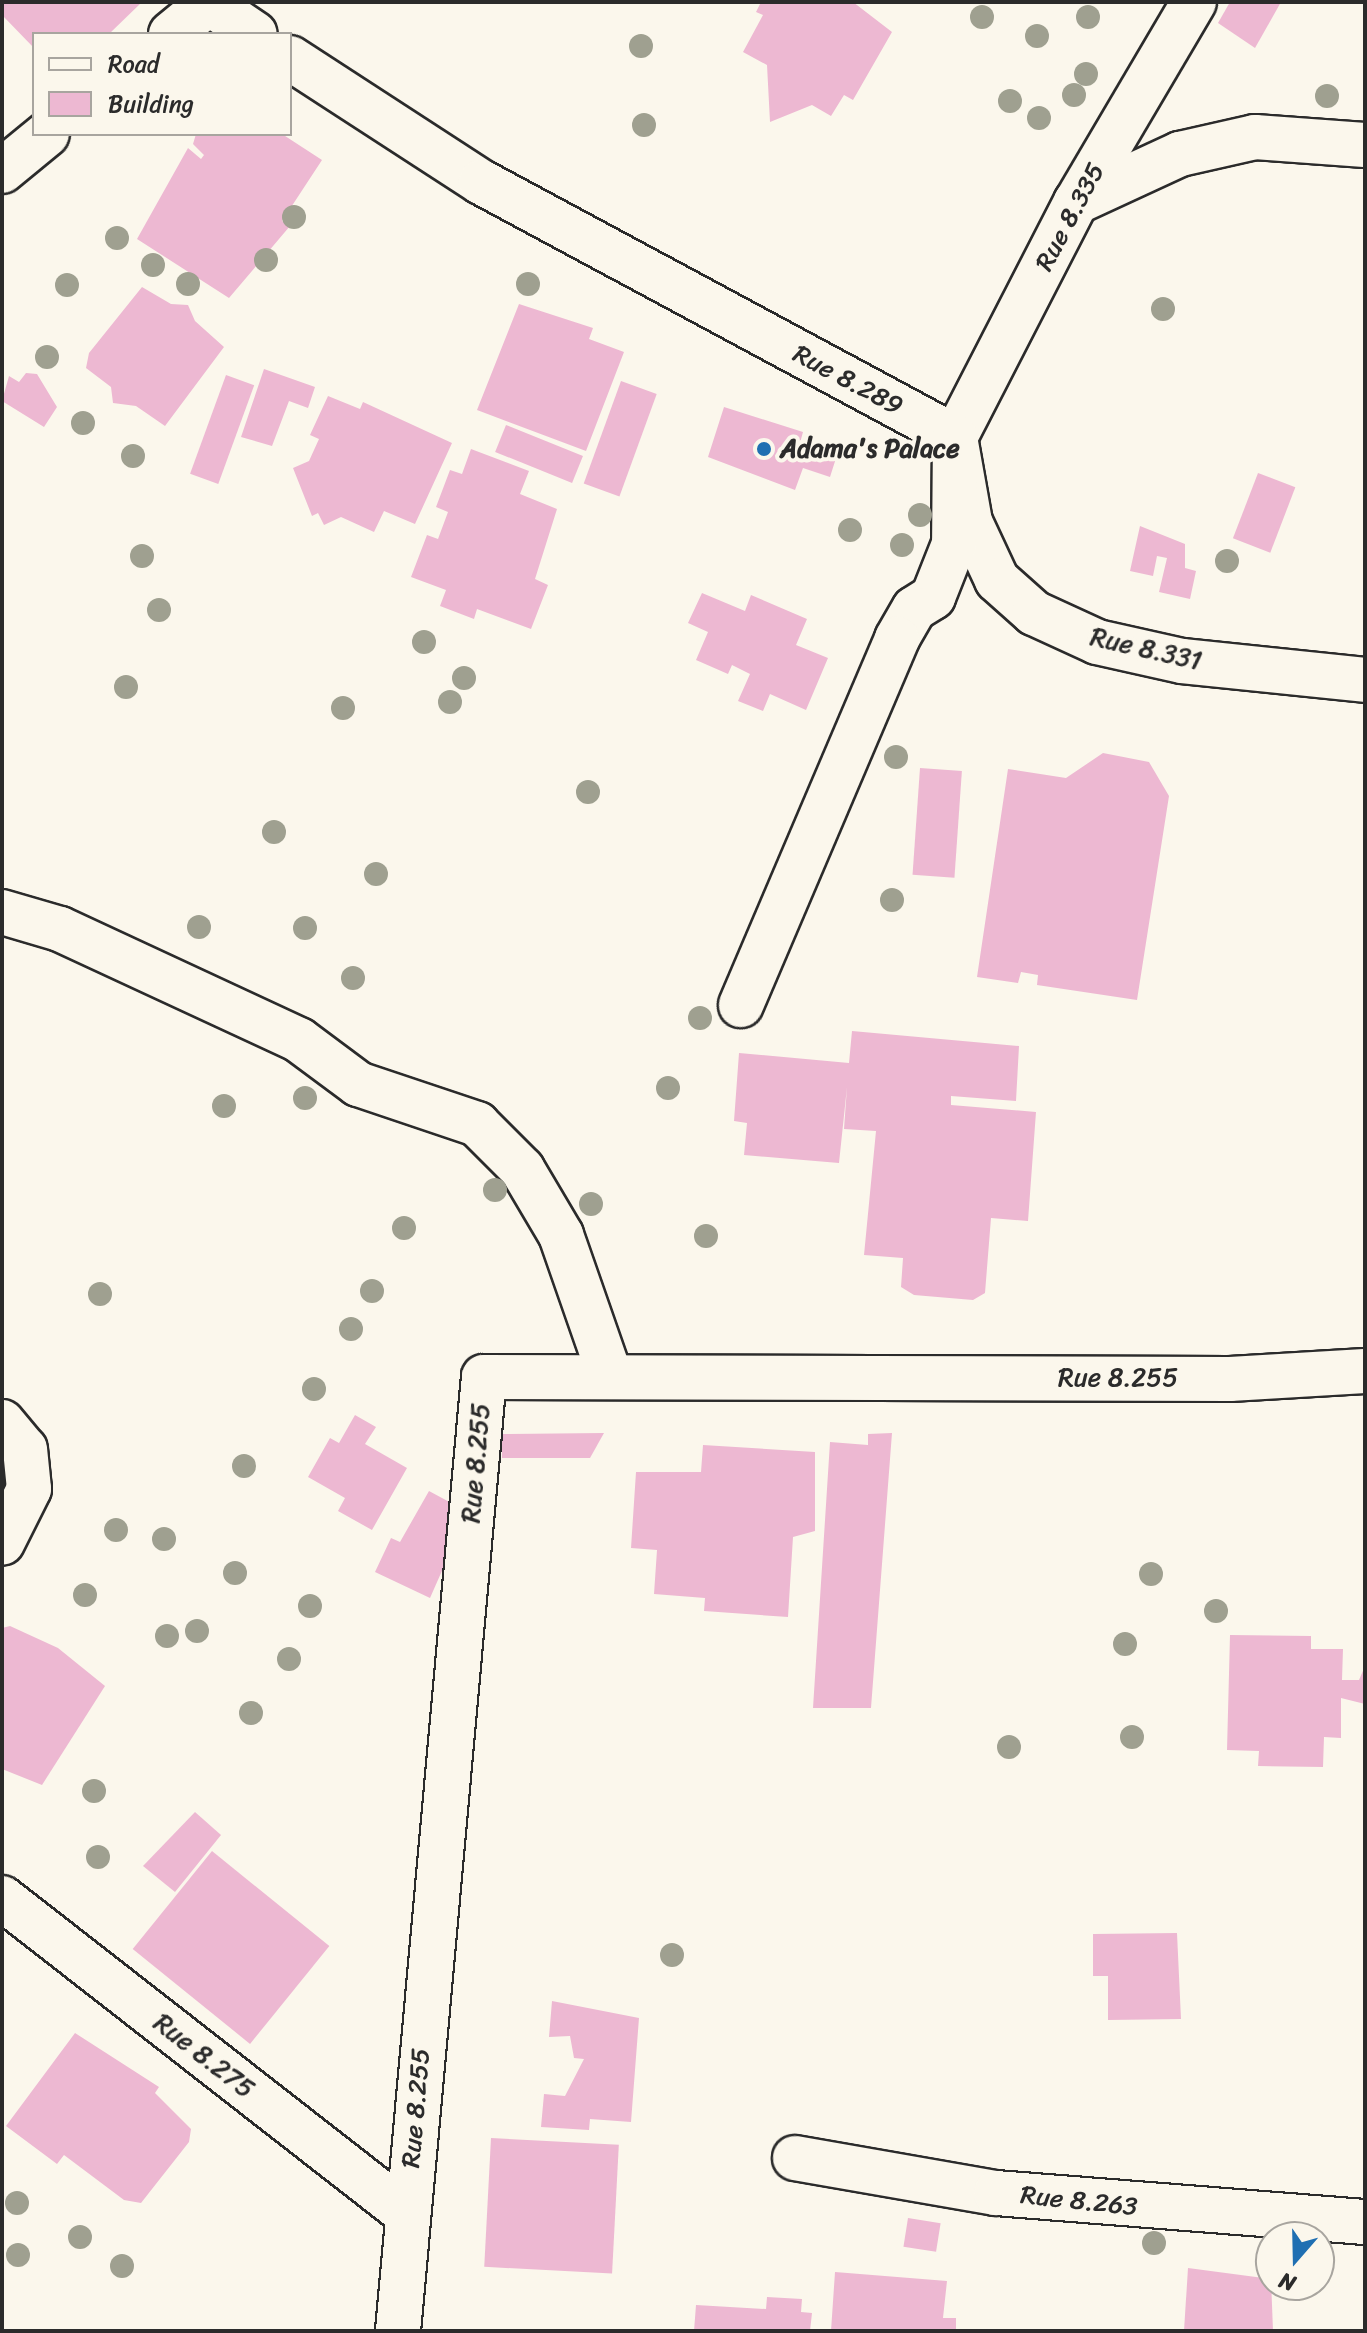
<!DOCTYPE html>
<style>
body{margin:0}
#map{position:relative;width:1367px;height:2333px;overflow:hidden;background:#fbf7ec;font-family:Sriracha,sans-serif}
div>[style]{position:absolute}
.building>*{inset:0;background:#edb8d2;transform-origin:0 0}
.roads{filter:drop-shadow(2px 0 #2b2b2b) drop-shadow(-2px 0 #2b2b2b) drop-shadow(0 2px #2b2b2b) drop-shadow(0 -2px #2b2b2b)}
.street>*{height:44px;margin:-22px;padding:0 22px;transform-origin:22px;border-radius:22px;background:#fbf7ec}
.trees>*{width:24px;height:24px;margin:-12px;border-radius:50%;background:#9fa090}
.dots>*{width:22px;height:22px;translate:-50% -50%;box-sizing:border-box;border:4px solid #fbf7ec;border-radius:50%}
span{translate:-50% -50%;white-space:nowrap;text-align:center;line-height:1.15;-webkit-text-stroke:8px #fbf7ec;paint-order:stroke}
.street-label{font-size:26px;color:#2b2b2b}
.poi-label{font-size:26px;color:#2b2b2b;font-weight:700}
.left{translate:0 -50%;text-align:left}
.frame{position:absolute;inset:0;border:4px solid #2b2b2b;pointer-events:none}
.legend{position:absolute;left:32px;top:32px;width:260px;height:104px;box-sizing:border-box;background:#fbf7ec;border:2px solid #a8a59f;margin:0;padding:10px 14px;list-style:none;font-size:24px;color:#2b2b2b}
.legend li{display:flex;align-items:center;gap:16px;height:40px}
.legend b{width:40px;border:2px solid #a8a59f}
.north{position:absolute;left:1255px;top:2221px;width:80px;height:80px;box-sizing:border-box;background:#fbf7ec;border:2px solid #a8a59f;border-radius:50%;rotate:200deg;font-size:22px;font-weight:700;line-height:32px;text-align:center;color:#2b2b2b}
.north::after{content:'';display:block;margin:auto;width:28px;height:36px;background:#1f6fb2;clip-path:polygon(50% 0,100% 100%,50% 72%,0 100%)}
</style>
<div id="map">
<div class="building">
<div style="clip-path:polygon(3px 2px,142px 2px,109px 34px,34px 34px,34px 48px,2px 15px)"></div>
<div style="clip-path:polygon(761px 2px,853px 2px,892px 32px,853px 100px,844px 95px,831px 116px,812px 105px,770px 122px,767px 65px,743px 52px,763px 15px,756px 12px)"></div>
<div style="clip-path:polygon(1230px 2px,1281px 2px,1255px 48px,1218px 23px)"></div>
<div style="clip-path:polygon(196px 134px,282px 134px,322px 160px,282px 221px,290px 226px,229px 298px,137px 239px,188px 148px,201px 159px,204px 155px,193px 144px)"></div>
<div style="clip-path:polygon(142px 287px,171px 304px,188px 305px,195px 321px,224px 347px,165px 426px,136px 406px,113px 403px,111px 387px,86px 368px,89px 353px)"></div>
<div style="clip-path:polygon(519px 304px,593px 328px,589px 339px,624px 352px,586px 451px,477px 410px)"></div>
<div style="clip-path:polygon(264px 369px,315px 387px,308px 408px,289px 401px,272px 446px,241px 437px)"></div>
<div style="clip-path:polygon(26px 373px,37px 374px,57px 407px,44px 427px,2px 401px,9px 376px,19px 382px)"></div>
<div style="left:226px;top:375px;width:30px;height:105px;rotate:20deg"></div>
<div style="left:621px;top:381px;width:38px;height:109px;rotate:20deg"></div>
<div style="clip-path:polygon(328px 396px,360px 409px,363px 402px,452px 443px,415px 524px,384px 511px,374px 532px,341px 517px,324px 525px,318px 513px,312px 516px,293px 468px,309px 461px,319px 439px,310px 435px)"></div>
<div style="clip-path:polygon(724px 407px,803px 432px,800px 443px,837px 455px,830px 477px,803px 468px,795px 490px,708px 457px)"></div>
<div style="left:506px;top:425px;width:83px;height:29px;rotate:22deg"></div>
<div style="clip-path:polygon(471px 449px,529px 471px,520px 494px,557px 509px,535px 579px,548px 585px,531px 629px,477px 609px,474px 619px,440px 606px,446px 590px,411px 577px,427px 535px,438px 539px,448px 512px,436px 507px,450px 470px,462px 474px)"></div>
<div style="left:1258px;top:473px;width:40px;height:70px;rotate:21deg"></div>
<div style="clip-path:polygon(1140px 526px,1185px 544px,1185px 568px,1196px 571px,1190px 599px,1159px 592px,1167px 558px,1157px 556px,1153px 576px,1130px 571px)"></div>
<div style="clip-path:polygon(702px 593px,745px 611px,751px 595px,807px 619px,796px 645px,828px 658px,806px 710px,770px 694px,763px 711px,738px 701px,750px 674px,732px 665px,728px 674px,696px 660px,708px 632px,688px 623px)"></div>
<div style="clip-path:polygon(1103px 753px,1149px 762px,1169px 796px,1137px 1000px,1037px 985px,1038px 975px,1021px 972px,1018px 983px,977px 977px,1008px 769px,1066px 778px)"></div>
<div style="left:920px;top:768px;width:42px;height:107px;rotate:4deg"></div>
<div style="clip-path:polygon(852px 1031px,1019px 1046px,1016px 1101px,951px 1096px,951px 1105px,1036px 1112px,1028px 1221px,991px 1218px,985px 1293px,973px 1300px,914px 1295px,901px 1287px,903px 1258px,864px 1255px,876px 1131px,844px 1129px,847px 1087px,839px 1163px,744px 1155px,747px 1123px,734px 1121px,739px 1053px,849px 1063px)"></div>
<div style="clip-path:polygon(355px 1415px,376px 1427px,365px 1444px,407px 1468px,372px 1530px,338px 1511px,345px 1498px,308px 1477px,330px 1438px,339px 1443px)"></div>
<div style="clip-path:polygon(604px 1433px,590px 1458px,502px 1458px,502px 1434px)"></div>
<div style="clip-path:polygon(892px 1433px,871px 1708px,813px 1708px,830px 1442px,868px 1445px,868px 1434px)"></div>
<div style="clip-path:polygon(703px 1445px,815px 1452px,815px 1531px,793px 1537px,788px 1617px,704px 1611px,705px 1598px,654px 1594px,657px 1550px,631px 1548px,636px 1472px,701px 1472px)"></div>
<div style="clip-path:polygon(429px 1491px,455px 1505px,445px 1564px,430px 1598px,375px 1572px,391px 1538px,400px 1542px)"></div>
<div style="clip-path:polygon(10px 1626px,58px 1648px,105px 1686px,42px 1785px,2px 1769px,2px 1628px)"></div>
<div style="clip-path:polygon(1230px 1635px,1311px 1636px,1311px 1649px,1343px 1649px,1342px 1680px,1359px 1680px,1365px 1666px,1365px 1704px,1341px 1698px,1341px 1738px,1324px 1737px,1323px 1767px,1258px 1766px,1259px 1751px,1227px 1750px)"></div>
<div style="clip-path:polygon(195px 1812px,221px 1835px,175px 1892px,143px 1866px)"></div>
<div style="left:212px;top:1851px;width:151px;height:126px;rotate:39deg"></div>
<div style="clip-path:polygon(1177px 1933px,1181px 2019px,1108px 2020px,1108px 1976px,1093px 1976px,1093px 1934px)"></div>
<div style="clip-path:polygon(552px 2001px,639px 2018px,631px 2122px,590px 2119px,589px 2130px,541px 2127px,544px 2094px,565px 2096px,584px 2059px,574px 2058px,570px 2036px,549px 2037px)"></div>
<div style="clip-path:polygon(75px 2033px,159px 2087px,155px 2093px,191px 2129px,189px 2142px,141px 2203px,124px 2200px,64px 2155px,57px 2164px,6px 2126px)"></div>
<div style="left:491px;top:2138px;width:128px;height:129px;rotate:3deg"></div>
<div style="left:908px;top:2218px;width:33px;height:29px;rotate:9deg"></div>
<div style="clip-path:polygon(1188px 2268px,1271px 2279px,1273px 2331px,1184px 2331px)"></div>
<div style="clip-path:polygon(835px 2272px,947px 2281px,943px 2318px,956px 2318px,956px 2331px,831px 2331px)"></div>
<div style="clip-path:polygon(767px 2297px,802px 2299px,801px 2312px,812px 2313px,810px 2331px,694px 2331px,696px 2305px,766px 2309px)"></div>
</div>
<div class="roads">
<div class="street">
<div style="left:1194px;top:2px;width:232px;rotate:120.5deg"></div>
<div style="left:1076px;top:202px;width:264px;rotate:117.2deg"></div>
<div style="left:955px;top:437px;width:86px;rotate:80deg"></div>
<div style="left:970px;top:522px;width:64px;rotate:65deg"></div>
<div style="left:997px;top:580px;width:50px;rotate:41.7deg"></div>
<div style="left:1034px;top:613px;width:69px;rotate:24.7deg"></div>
<div style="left:1097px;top:642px;width:87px;rotate:12.6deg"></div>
<div style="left:1182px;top:661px;width:184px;rotate:5.9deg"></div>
<div style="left:209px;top:3px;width:55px;rotate:34deg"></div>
<div style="left:171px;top:34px;width:50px;rotate:-39.4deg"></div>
<div style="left:290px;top:58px;width:228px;rotate:33deg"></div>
<div style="left:481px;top:182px;width:538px;rotate:28.28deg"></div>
<div style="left:955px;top:437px;width:107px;rotate:90.5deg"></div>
<div style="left:954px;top:544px;width:57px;rotate:111.6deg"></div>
<div style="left:933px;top:597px;width:22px;rotate:148deg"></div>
<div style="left:914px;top:609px;width:34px;rotate:120deg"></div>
<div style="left:897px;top:639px;width:398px;rotate:113.1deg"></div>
<div style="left:2px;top:171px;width:58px;rotate:-39.4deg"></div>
<div style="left:1076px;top:202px;width:115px;rotate:-24.8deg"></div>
<div style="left:1180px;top:154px;width:77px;rotate:-12.8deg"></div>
<div style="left:1255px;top:137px;width:110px;rotate:4.2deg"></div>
<div style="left:2px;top:912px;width:60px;rotate:16.3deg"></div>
<div style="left:60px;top:929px;width:264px;rotate:24.9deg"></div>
<div style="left:299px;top:1040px;width:74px;rotate:36.7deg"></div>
<div style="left:358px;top:1084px;width:126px;rotate:18.6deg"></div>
<div style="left:477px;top:1124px;width:64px;rotate:45deg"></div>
<div style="left:522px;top:1169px;width:77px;rotate:59.4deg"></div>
<div style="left:561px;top:1235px;width:149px;rotate:70.8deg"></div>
<div style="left:2px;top:1422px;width:35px;rotate:50deg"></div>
<div style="left:25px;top:1449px;width:40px;rotate:84.3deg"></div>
<div style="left:29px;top:1489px;width:60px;rotate:116.6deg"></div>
<div style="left:2px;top:1898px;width:512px;rotate:37.94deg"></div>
<div style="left:795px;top:2158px;width:204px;rotate:9.9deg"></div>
<div style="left:996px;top:2193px;width:370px;rotate:4.5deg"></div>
<div style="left:398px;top:2331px;width:958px;rotate:-84.85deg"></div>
<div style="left:484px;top:1377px;width:746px;rotate:0.15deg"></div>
<div style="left:1230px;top:1379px;width:135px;rotate:-3.4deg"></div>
</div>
</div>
<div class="trees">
<div style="left:982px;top:17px"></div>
<div style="left:1088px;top:17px"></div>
<div style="left:1037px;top:36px"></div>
<div style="left:641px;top:46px"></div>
<div style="left:1086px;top:74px"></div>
<div style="left:1074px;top:95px"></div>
<div style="left:1327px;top:96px"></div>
<div style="left:1010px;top:101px"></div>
<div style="left:1039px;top:118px"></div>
<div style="left:644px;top:125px"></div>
<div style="left:294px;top:217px"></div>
<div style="left:117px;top:238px"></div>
<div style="left:266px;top:260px"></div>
<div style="left:153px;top:265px"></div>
<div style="left:188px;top:284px"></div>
<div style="left:528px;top:284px"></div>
<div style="left:67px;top:285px"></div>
<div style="left:1163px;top:309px"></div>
<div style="left:47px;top:357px"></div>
<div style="left:83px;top:423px"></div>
<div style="left:133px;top:456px"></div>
<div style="left:920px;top:515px"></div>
<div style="left:850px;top:530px"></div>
<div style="left:902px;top:545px"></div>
<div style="left:142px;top:556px"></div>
<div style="left:1227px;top:561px"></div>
<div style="left:159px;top:610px"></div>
<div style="left:424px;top:642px"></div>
<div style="left:464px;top:678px"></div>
<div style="left:126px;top:687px"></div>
<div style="left:450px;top:702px"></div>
<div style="left:343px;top:708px"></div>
<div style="left:896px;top:757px"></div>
<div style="left:588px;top:792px"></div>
<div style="left:274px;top:832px"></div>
<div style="left:376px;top:874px"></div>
<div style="left:892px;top:900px"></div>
<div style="left:199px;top:927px"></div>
<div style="left:305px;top:928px"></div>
<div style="left:353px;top:978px"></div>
<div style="left:700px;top:1018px"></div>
<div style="left:668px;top:1088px"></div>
<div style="left:305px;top:1098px"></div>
<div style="left:224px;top:1106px"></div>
<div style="left:495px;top:1190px"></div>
<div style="left:591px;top:1204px"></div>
<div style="left:404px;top:1228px"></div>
<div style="left:706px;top:1236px"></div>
<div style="left:372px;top:1291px"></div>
<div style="left:100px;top:1294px"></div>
<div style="left:351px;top:1329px"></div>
<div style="left:314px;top:1389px"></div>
<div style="left:244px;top:1466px"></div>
<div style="left:116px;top:1530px"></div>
<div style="left:164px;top:1539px"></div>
<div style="left:235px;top:1573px"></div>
<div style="left:1151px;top:1574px"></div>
<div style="left:85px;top:1595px"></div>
<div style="left:310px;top:1606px"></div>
<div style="left:1216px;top:1611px"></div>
<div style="left:197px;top:1631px"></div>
<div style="left:167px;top:1636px"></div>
<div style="left:1125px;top:1644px"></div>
<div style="left:289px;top:1659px"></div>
<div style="left:251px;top:1713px"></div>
<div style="left:1132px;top:1737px"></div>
<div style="left:1009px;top:1747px"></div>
<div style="left:94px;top:1791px"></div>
<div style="left:98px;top:1857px"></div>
<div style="left:672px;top:1955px"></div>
<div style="left:17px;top:2203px"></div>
<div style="left:80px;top:2237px"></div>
<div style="left:1154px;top:2243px"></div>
<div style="left:18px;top:2255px"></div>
<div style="left:122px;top:2266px"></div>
</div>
<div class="dots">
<div style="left:764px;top:449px;background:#1f6fb2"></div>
</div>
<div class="street-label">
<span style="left:1070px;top:217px;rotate:-62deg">Rue 8.335</span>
<span style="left:848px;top:380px;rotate:28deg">Rue 8.289</span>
<span style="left:1146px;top:649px;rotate:13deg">Rue 8.331</span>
<span style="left:1118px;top:1378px">Rue 8.255</span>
<span style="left:476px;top:1463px;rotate:-85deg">Rue 8.255</span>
<span style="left:204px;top:2056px;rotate:38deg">Rue 8.275</span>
<span style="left:416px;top:2108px;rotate:-85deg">Rue 8.255</span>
<span style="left:1079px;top:2201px;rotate:6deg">Rue 8.263</span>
</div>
<div class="poi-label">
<span class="left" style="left:780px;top:449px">Adama's Palace</span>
</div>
<div class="frame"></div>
<ul class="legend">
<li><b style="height:10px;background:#fbf7ec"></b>Road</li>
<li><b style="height:22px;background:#edb8d2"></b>Building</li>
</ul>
<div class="north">N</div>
</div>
